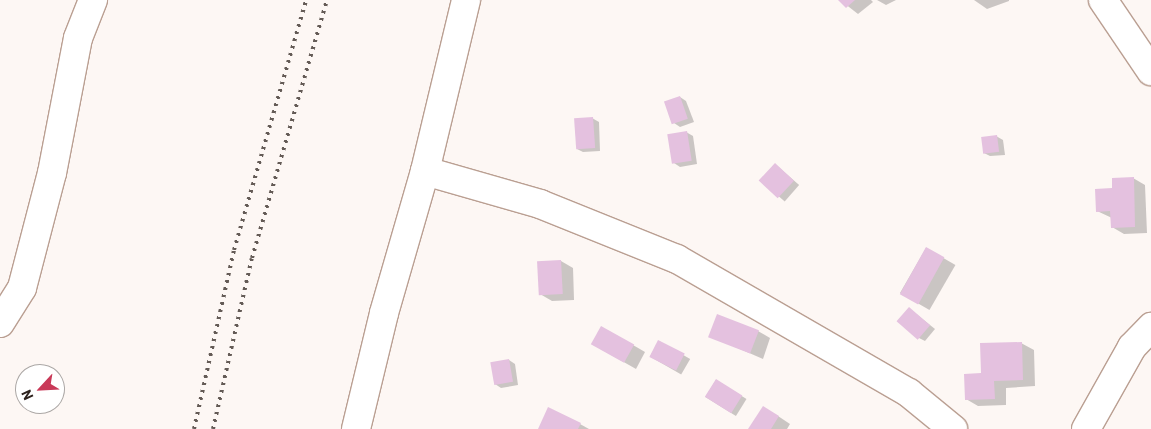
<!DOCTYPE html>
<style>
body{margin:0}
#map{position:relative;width:1151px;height:429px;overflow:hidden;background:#fdf7f4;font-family:Barlow,sans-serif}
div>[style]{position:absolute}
.shadow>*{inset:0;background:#0003;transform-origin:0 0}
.building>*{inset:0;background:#e4c1df;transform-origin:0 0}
.roads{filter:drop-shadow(1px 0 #ba9f92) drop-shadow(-1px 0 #ba9f92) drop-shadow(0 1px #ba9f92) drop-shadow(0 -1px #ba9f92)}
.minor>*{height:28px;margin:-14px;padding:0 14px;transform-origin:14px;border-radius:14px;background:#fff}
.rail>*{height:4px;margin-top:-2px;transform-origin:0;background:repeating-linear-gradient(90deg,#645b56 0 2.5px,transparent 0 7.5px)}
span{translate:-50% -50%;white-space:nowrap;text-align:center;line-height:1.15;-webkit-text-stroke:4.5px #fff;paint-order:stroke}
.north{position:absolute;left:15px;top:364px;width:50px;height:50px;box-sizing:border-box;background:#fff;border:1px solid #aba7a5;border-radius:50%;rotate:245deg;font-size:14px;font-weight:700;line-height:20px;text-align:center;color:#2d221d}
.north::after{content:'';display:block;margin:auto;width:18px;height:22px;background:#c93958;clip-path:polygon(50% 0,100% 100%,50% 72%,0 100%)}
</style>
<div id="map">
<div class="shadow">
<div style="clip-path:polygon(840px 0,871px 0,873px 2px,858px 14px)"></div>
<div style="clip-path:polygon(877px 0,896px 0,886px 5px)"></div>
<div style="clip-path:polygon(974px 0,1009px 0,1009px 1px,987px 9px)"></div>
<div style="clip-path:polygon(680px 97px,686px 101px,694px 122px,680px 127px,674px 123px)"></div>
<div style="clip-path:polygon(592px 118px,599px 122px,600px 151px,583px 152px,577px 149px)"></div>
<div style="clip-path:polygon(686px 132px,693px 136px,697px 164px,680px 167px,674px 163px)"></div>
<div style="clip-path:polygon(996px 136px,1003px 140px,1005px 155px,990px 156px,984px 153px)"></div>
<div style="left:775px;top:164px;width:32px;height:22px;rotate:41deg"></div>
<div style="clip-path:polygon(1133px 178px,1145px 185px,1147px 233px,1124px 234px,1112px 227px,1112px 218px,1097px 211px,1114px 189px)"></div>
<div style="left:926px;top:248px;width:34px;height:52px;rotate:30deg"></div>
<div style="clip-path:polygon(561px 261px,573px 268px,574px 300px,552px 301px,540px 294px)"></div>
<div style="clip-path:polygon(915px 313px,935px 329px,925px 341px,919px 338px)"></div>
<div style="clip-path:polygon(758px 331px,770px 338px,763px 359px,710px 336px)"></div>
<div style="left:659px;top:341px;width:36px;height:18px;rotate:30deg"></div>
<div style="clip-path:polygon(1021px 343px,1034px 350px,1035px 386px,1006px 388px,1006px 405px,978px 406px,966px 399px,983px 374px)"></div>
<div style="clip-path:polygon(592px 344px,633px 345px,645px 352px,636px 369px)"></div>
<div style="clip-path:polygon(509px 360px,515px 364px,518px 385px,501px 388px,495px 384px)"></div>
<div style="left:716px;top:380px;width:36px;height:20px;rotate:32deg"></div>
<div style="clip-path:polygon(775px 414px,790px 424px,787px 429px,750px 429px)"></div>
<div style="clip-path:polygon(580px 424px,589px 429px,539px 429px)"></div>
</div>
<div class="building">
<div style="clip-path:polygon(838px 0,855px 0,846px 8px)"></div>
<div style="left:680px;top:96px;width:24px;height:17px;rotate:71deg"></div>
<div style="left:593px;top:117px;width:31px;height:19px;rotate:86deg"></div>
<div style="left:687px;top:131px;width:30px;height:20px;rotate:81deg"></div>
<div style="left:997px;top:135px;width:17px;height:16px;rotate:83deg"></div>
<div style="left:775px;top:163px;width:26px;height:24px;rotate:43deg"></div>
<div style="clip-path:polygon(1134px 177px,1135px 227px,1111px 228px,1110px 211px,1096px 212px,1095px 189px,1112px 188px,1112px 178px)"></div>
<div style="left:926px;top:247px;width:21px;height:54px;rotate:29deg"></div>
<div style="left:561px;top:260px;width:34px;height:24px;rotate:87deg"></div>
<div style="left:909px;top:307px;width:28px;height:19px;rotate:41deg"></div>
<div style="left:717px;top:314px;width:45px;height:25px;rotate:21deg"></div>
<div style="left:601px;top:326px;width:38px;height:21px;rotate:29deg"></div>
<div style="left:658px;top:340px;width:30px;height:19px;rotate:27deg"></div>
<div style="clip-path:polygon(1022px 342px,1023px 380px,994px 381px,995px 399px,965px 400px,964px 374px,981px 373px,980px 343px)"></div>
<div style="left:509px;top:359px;width:23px;height:19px;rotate:80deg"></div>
<div style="left:716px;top:379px;width:31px;height:21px;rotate:32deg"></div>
<div style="clip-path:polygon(763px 406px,779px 416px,771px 429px,748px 429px)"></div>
<div style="clip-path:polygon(548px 407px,581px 423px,578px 429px,538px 429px)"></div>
</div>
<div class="roads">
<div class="minor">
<div style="left:1103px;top:0;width:86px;rotate:55.9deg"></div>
<div style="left:425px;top:171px;width:120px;rotate:16deg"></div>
<div style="left:540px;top:204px;width:148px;rotate:21.9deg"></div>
<div style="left:677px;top:259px;width:268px;rotate:30deg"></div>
<div style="left:909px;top:393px;width:57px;rotate:39.3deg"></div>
<div style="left:0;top:323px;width:41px;rotate:-57.8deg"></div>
<div style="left:22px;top:288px;width:119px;rotate:-75.4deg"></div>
<div style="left:52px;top:173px;width:137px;rotate:-79.1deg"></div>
<div style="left:78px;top:38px;width:41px;rotate:-68.5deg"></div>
<div style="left:356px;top:429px;width:119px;rotate:-76.4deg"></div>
<div style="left:384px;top:313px;width:148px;rotate:-73.9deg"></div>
<div style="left:425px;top:171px;width:176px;rotate:-76.5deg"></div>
<div style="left:1086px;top:429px;width:94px;rotate:-60.7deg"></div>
<div style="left:1132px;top:347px;width:28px;rotate:-46deg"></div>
</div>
</div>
<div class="rail">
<div style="left:194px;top:429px;width:183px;rotate:-77.4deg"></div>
<div style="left:234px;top:250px;width:260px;rotate:-73.9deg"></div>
<div style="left:213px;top:429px;width:175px;rotate:-77.2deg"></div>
<div style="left:252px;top:258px;width:269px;rotate:-73.8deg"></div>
</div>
<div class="north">N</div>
</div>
